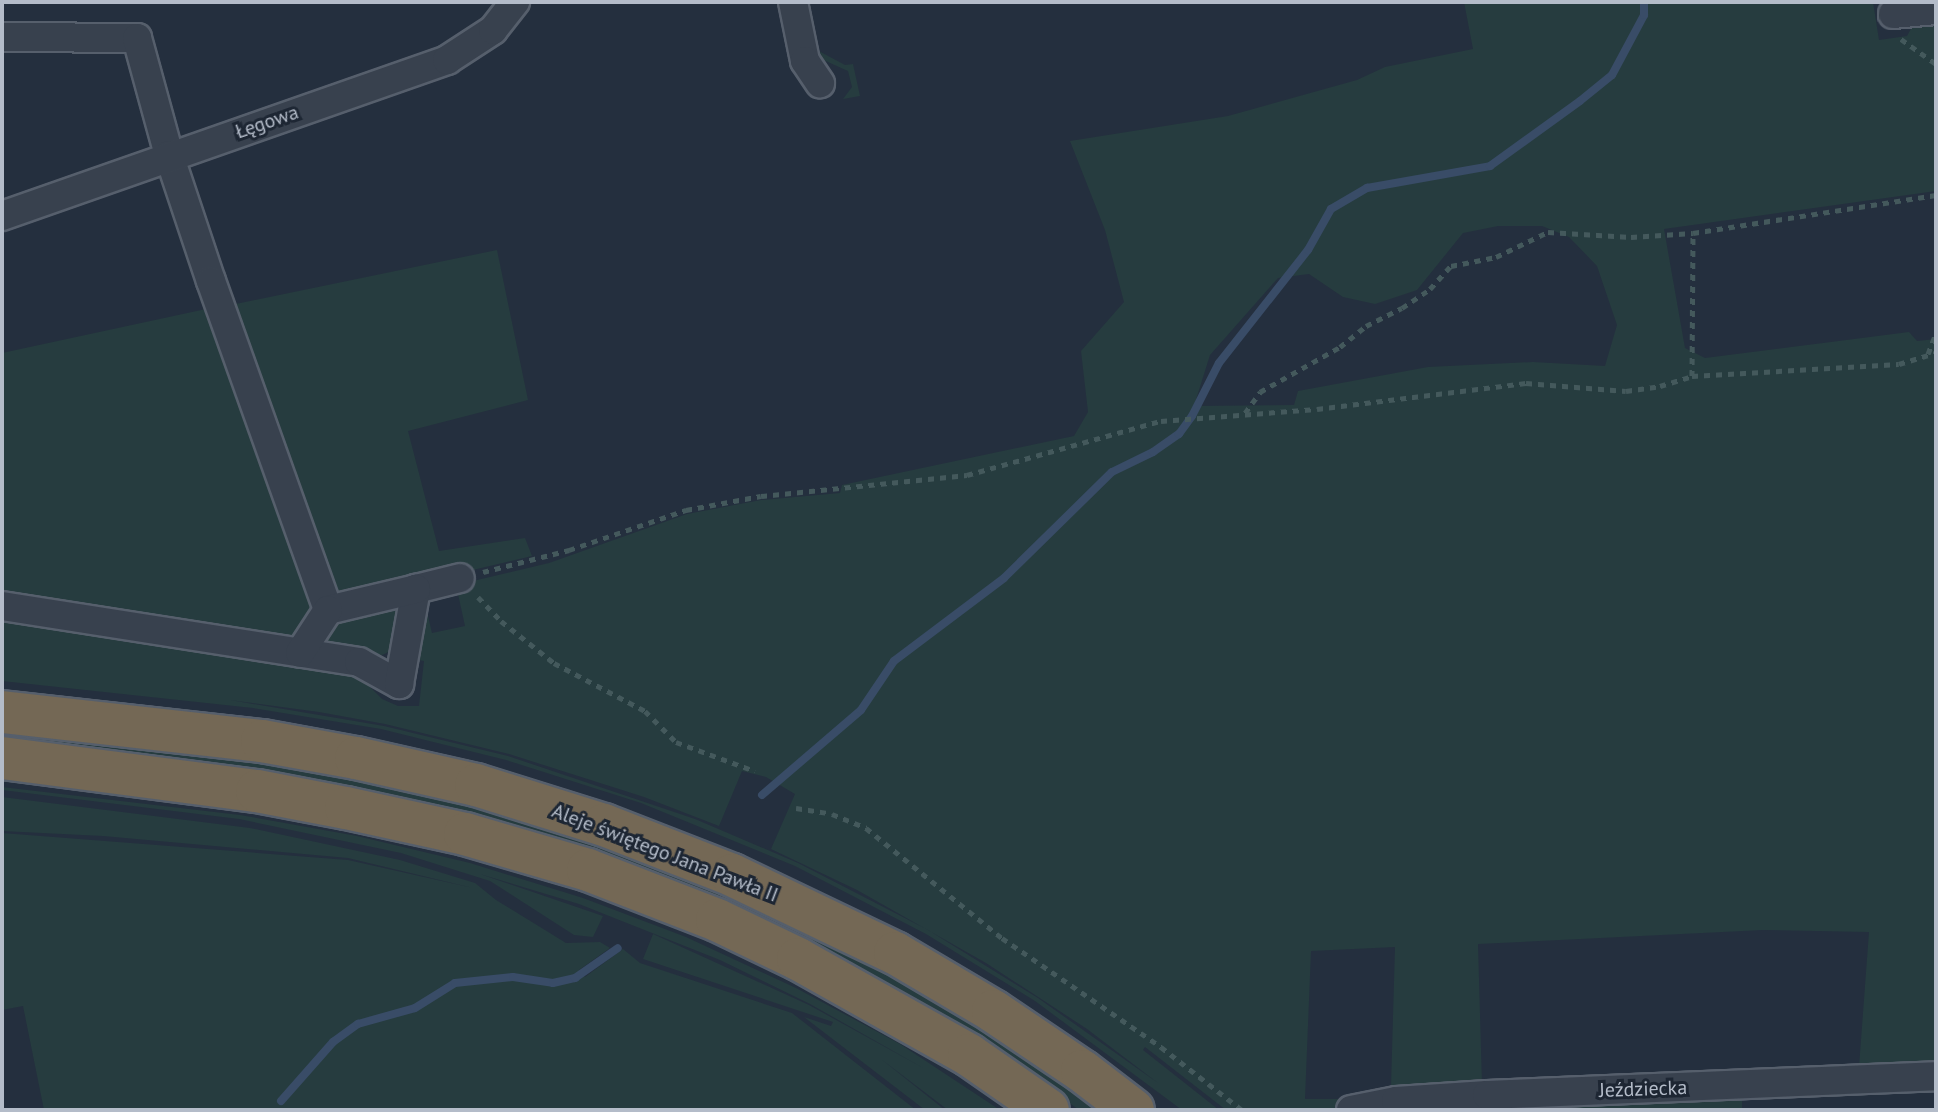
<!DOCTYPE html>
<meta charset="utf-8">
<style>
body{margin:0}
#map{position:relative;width:1938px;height:1112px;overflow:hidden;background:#242f3e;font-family:"PT Sans",sans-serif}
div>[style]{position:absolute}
.green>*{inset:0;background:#263c3f}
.stream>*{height:8px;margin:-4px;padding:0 4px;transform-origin:4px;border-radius:4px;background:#394c67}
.path>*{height:5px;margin-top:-2.5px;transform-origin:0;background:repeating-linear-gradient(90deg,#44595c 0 6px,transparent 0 12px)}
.roads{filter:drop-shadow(2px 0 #565f6c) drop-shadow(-2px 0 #565f6c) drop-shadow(0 2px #565f6c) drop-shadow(0 -2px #565f6c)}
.minor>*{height:28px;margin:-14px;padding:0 14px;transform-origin:14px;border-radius:14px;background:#38414e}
.highway>*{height:42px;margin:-21px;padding:0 21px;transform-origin:21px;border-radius:21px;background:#746855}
span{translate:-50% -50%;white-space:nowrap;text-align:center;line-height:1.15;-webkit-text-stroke:6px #1d2633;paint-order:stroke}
.street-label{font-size:20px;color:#b4bcc9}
.frame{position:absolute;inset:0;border:4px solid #b4bcc9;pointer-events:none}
</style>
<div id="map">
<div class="green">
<div style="clip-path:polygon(evenodd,1464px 2px,1873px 2px,1879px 40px,1907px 36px,1913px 25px,1936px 18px,1936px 191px,1664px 229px,1685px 348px,1705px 358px,1909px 332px,1917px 341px,1936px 339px,1936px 1062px,1859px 1067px,1869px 932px,1763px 930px,1478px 944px,1482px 1084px,1391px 1086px,1395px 947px,1311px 951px,1305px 1099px,1339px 1099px,1343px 1104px,1338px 1110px,1226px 1110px,1145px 1047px,1143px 1050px,1219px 1110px,1182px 1110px,1035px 1001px,926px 934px,795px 866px,641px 803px,506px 760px,381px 729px,253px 708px,2px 681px,2px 616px,357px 674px,382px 699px,398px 706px,419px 706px,424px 661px,414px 659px,425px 603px,432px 633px,465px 626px,456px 585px,549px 563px,687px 514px,761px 500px,840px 493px,842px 485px,1074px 436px,1088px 412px,1081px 351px,1124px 302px,1105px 230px,1070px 141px,1228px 116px,1357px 80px,1385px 67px,1473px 49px,1464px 2px,1498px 226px,1542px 226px,1569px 237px,1597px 266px,1617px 325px,1605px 366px,1533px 362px,1428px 367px,1298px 391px,1294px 405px,1194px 406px,1210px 355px,1278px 278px,1309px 274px,1343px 297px,1375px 304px,1417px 290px,1463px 233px,1498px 226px,1464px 2px,230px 700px,319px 712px,385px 724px,509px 754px,644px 797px,719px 826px,742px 771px,766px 777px,795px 794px,771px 849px,857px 890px,986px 963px,1087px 1029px,1158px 1083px,1038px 998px,928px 930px,798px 863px,695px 819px,508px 756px,384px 726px,230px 700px)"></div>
<div style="clip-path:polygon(815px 49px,845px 65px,853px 64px,860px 96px,843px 99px,852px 87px,848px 71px,819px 58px)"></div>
<div style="clip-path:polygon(171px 181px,316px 609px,305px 627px,284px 641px,2px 595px,2px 353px,206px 309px,163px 184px)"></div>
<div style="clip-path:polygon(497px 250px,528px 400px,408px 431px,439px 551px,525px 538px,532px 556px,340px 601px,326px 593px,226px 306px)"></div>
<div style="clip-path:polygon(411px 597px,393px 650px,382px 655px,315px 644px,333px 615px)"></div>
<div style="clip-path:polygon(2px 729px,336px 768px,619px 844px,908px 977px,1107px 1110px,1079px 1110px,1052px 1090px,729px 907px,2px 742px)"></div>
<div style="clip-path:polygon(2px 787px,240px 815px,357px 836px,470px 863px,583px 898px,686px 937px,796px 988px,900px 1044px,1000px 1110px,948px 1110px,881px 1059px,945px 1110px,925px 1110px,804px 1017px,831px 1026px,833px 1022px,643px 959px,653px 934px,809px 1005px,925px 1069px,810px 1004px,720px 960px,579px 904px,480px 874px,603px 916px,593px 937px,574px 935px,490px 881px,401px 853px,239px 819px,2px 790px)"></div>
<div style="clip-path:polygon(2px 797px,250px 828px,400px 860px,475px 883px,496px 900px,566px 943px,600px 942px,610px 948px,579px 970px,585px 977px,623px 949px,640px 963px,792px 1013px,916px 1110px,44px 1110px,23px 1006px,2px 1010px,2px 833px,348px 860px,473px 888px,348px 858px,103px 836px,2px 831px)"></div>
<div style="clip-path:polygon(1742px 1096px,1742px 1110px,1401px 1110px)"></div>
</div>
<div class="stream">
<div style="left:762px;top:795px;width:130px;rotate:-40.6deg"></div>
<div style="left:861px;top:710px;width:59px;rotate:-56deg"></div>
<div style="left:894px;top:661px;width:138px;rotate:-37deg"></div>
<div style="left:1004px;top:578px;width:151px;rotate:-44.5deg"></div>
<div style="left:1112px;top:472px;width:46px;rotate:-26deg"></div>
<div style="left:1153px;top:452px;width:32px;rotate:-35deg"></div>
<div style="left:1179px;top:434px;width:22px;rotate:-54deg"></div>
<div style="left:1192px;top:416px;width:59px;rotate:-63deg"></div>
<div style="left:1219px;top:363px;width:144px;rotate:-51.8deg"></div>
<div style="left:1308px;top:250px;width:47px;rotate:-60.7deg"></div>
<div style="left:1331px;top:209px;width:42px;rotate:-30.3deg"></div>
<div style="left:1367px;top:188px;width:125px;rotate:-10.1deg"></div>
<div style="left:1490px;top:166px;width:111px;rotate:-35.8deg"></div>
<div style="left:1580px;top:101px;width:41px;rotate:-39.1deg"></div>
<div style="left:1612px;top:75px;width:68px;rotate:-61.9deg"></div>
<div style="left:1644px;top:15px;width:13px;rotate:-90deg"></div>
<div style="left:281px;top:1101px;width:79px;rotate:-48.6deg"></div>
<div style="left:333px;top:1042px;width:31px;rotate:-36deg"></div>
<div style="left:358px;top:1024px;width:59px;rotate:-15.7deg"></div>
<div style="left:415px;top:1008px;width:47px;rotate:-32deg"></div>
<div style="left:455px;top:983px;width:58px;rotate:-5.9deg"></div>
<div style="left:513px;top:977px;width:40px;rotate:8.5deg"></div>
<div style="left:553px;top:983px;width:23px;rotate:-13deg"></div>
<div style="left:575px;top:978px;width:52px;rotate:-34.9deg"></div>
</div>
<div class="path">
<div style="left:1901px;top:39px;width:43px;rotate:35.5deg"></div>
<div style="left:1928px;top:354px;width:22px;rotate:-69deg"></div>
<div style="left:1692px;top:376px;width:143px;rotate:-89.6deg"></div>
<div style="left:1693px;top:233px;width:246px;rotate:-8.9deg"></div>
<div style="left:1245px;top:413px;width:26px;rotate:-54deg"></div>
<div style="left:1260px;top:392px;width:92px;rotate:-29.4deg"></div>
<div style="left:1340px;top:347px;width:33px;rotate:-39deg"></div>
<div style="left:1366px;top:326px;width:40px;rotate:-26.6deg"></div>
<div style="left:1402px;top:308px;width:34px;rotate:-34deg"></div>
<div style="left:1430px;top:289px;width:31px;rotate:-48deg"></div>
<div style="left:1451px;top:266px;width:46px;rotate:-11.3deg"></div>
<div style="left:1496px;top:257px;width:58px;rotate:-25.7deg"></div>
<div style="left:1548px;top:232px;width:83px;rotate:3.4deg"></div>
<div style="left:1631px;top:237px;width:62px;rotate:-3.7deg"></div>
<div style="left:483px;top:572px;width:89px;rotate:-14.3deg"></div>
<div style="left:569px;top:550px;width:124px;rotate:-18.9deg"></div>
<div style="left:686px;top:510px;width:76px;rotate:-10.6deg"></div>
<div style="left:761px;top:496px;width:207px;rotate:-5.8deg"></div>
<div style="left:967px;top:475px;width:201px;rotate:-15.6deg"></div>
<div style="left:1161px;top:421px;width:156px;rotate:-4.4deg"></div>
<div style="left:1317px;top:409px;width:211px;rotate:-7.1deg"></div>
<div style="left:1526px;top:383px;width:100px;rotate:4.6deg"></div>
<div style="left:1626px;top:391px;width:34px;rotate:-8deg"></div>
<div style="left:1660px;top:386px;width:34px;rotate:-17deg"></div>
<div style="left:1692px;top:376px;width:207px;rotate:-3.3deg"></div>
<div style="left:1899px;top:364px;width:39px;rotate:-17deg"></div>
<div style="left:478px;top:597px;width:33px;rotate:46deg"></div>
<div style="left:501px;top:621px;width:68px;rotate:38.4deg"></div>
<div style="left:554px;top:663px;width:103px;rotate:27.8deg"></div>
<div style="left:645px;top:711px;width:44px;rotate:45deg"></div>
<div style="left:676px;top:742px;width:84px;rotate:20.2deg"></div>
<div style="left:796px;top:808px;width:36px;rotate:9deg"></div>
<div style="left:832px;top:814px;width:37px;rotate:22deg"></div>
<div style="left:866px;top:828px;width:175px;rotate:39deg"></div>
<div style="left:1002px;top:938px;width:193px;rotate:34.4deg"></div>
<div style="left:1161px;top:1047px;width:103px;rotate:37.9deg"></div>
</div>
<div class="roads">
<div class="minor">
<div style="left:793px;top:2px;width:60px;rotate:78.5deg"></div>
<div style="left:805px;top:61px;width:27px;rotate:56deg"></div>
<div style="left:1893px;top:14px;width:43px;rotate:-5.3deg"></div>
<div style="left:2px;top:37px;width:135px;rotate:0.4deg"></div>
<div style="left:137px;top:38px;width:121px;rotate:74.7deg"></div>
<div style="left:169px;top:155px;width:133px;rotate:71.6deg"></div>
<div style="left:211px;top:281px;width:349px;rotate:70.4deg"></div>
<div style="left:2px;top:216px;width:472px;rotate:-19.3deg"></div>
<div style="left:447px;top:60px;width:55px;rotate:-33.1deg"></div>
<div style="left:493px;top:30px;width:36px;rotate:-52deg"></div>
<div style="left:416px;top:589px;width:45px;rotate:-14deg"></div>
<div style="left:2px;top:606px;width:361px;rotate:8.9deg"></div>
<div style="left:359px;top:662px;width:46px;rotate:28.8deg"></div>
<div style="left:399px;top:684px;width:97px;rotate:-79.9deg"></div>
<div style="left:416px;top:589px;width:90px;rotate:166.6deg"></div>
<div style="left:328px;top:610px;width:51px;rotate:123.1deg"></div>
<div style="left:1351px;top:1110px;width:46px;rotate:-11.3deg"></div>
<div style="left:1396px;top:1101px;width:91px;rotate:-3.8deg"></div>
<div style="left:1487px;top:1095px;width:449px;rotate:-2.4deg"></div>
</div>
<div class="highway">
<div style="left:2px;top:712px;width:262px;rotate:6.4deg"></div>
<div style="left:262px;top:741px;width:96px;rotate:10.3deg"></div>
<div style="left:356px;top:758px;width:123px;rotate:12.7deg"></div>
<div style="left:476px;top:785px;width:134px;rotate:17.4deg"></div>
<div style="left:604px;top:825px;width:137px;rotate:21.3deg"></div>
<div style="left:732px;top:875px;width:181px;rotate:25.6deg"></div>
<div style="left:895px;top:953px;width:114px;rotate:30.6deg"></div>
<div style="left:993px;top:1011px;width:107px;rotate:34deg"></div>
<div style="left:1082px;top:1071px;width:64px;rotate:37.4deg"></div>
<div style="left:2px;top:758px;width:257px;rotate:7.4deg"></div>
<div style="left:257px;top:791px;width:91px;rotate:10.8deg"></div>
<div style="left:346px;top:808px;width:122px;rotate:12.3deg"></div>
<div style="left:465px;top:834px;width:128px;rotate:16.3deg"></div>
<div style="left:588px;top:870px;width:138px;rotate:21.2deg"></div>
<div style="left:717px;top:920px;width:90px;rotate:25.7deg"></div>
<div style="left:798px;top:959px;width:196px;rotate:29.3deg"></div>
<div style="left:969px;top:1055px;width:96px;rotate:34.8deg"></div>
</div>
</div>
<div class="street-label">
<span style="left:267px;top:122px;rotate:-19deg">Łęgowa</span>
<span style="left:665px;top:853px;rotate:21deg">Aleje świętego Jana Pawła II</span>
<span style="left:1643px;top:1089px;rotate:-2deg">Jeździecka</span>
</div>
<div class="frame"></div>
</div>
